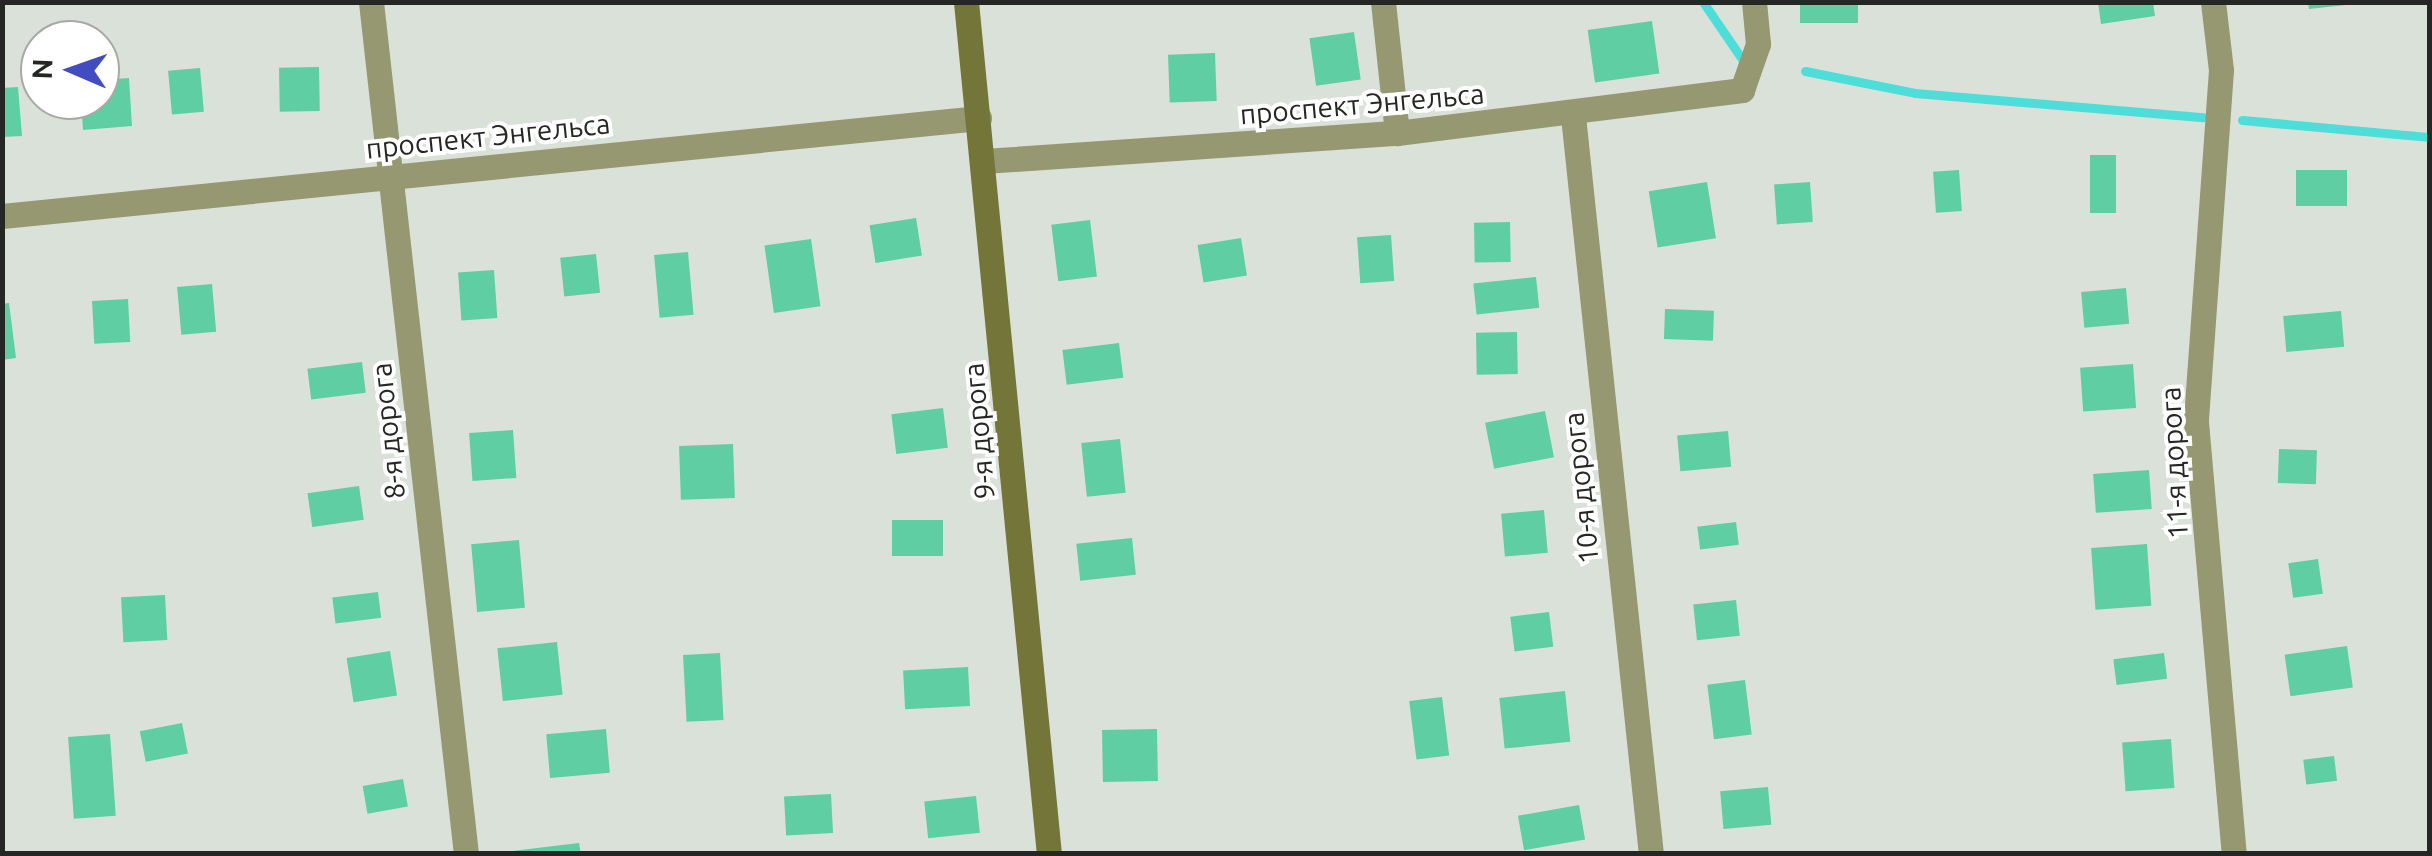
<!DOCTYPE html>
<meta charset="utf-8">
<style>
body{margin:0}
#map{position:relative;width:2432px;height:856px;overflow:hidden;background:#dae1d8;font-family:Ubuntu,sans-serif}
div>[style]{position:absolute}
.stream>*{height:9px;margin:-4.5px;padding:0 4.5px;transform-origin:4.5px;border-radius:4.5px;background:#4ededa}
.building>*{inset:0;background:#5fcea2;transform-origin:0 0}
.street>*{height:25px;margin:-12.5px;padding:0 12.5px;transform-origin:12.5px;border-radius:12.5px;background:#959871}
.secondary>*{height:25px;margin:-12.5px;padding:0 12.5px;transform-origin:12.5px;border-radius:12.5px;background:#737539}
span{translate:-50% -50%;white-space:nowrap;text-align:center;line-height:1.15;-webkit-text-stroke:8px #fff;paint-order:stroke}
.street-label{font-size:28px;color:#252724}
.frame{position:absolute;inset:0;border:5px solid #252724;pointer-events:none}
.north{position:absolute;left:20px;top:20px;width:100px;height:100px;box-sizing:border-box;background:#fff;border:2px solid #a8a9a7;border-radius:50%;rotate:272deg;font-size:28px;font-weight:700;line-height:40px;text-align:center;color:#252724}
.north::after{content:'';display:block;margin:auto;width:35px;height:45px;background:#404cc0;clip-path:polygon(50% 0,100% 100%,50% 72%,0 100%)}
</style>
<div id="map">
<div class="stream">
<div style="left:1703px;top:2px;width:69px;rotate:55.6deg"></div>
<div style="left:1805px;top:71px;width:112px;rotate:11.3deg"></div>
<div style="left:1915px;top:93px;width:289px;rotate:4.8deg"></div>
<div style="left:2242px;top:120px;width:189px;rotate:5.2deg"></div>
</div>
<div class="building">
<div style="left:1800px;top:2px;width:58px;height:21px"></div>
<div style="clip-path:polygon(2098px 2px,2153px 2px,2155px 16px,2101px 24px)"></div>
<div style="clip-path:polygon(2308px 2px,2346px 2px,2346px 5px,2309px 9px)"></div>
<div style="left:1652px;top:21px;width:53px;height:65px;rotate:82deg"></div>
<div style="left:1354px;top:32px;width:48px;height:45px;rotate:82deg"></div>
<div style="left:1215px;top:53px;width:48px;height:47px;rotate:88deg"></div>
<div style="left:319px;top:67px;width:44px;height:40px;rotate:89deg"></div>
<div style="left:200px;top:68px;width:44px;height:32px;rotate:85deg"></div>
<div style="clip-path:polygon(129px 78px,132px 126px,83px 130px,81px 100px,100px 100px,100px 80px)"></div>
<div style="clip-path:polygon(18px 87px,22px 136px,2px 137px,2px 88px)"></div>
<div style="left:2090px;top:155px;width:26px;height:58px"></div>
<div style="left:1959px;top:170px;width:41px;height:26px;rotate:86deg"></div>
<div style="left:2296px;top:170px;width:51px;height:36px"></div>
<div style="left:1707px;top:182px;width:57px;height:59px;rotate:81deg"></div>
<div style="left:1810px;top:182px;width:40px;height:36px;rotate:86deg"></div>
<div style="left:916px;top:218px;width:38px;height:47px;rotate:81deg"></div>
<div style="left:1090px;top:220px;width:57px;height:39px;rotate:83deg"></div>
<div style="left:1510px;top:222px;width:40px;height:36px;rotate:89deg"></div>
<div style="left:1391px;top:235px;width:46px;height:34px;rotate:86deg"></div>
<div style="left:1241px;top:238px;width:38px;height:44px;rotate:81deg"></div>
<div style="left:811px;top:239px;width:68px;height:47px;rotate:82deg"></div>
<div style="left:688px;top:252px;width:63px;height:34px;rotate:85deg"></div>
<div style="left:596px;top:254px;width:39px;height:36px;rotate:84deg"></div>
<div style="left:494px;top:270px;width:48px;height:36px;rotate:86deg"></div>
<div style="left:1536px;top:277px;width:31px;height:63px;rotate:84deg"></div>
<div style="left:212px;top:284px;width:48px;height:35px;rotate:85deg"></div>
<div style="left:2126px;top:288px;width:36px;height:45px;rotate:85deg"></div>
<div style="left:128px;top:299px;width:43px;height:36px;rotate:87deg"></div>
<div style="clip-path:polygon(9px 303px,16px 358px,2px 360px,2px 304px)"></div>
<div style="left:1665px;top:309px;width:49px;height:30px;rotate:2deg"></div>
<div style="left:2341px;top:311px;width:36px;height:58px;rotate:85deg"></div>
<div style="left:1517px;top:332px;width:42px;height:41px;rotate:89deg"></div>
<div style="left:1119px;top:343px;width:35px;height:57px;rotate:83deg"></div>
<div style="left:362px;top:362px;width:31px;height:55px;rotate:83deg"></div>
<div style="left:2133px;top:364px;width:44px;height:53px;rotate:86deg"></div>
<div style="left:943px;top:408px;width:40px;height:52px;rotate:83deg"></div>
<div style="left:1545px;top:411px;width:47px;height:61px;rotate:79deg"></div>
<div style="left:513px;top:430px;width:48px;height:44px;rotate:86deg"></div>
<div style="left:1728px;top:431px;width:36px;height:51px;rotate:85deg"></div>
<div style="left:1120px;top:439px;width:54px;height:39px;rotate:84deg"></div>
<div style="left:733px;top:444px;width:54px;height:54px;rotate:88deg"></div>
<div style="left:2279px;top:449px;width:38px;height:34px;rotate:2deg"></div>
<div style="left:2149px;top:470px;width:39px;height:56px;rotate:86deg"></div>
<div style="left:359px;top:486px;width:34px;height:52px;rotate:82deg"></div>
<div style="left:1544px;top:510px;width:43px;height:43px;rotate:85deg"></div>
<div style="left:943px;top:520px;width:36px;height:51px;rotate:90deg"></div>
<div style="left:1736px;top:522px;width:23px;height:39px;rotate:83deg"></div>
<div style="left:1132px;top:538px;width:37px;height:56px;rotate:84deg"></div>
<div style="left:519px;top:540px;width:68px;height:48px;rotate:85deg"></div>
<div style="left:2147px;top:544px;width:62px;height:56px;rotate:86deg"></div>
<div style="left:2318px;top:559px;width:35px;height:30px;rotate:82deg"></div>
<div style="left:378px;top:592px;width:26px;height:46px;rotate:83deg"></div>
<div style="left:165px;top:595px;width:45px;height:44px;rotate:87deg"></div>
<div style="left:1736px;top:600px;width:36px;height:43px;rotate:84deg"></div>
<div style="left:1549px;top:612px;width:35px;height:39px;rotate:83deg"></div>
<div style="left:557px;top:642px;width:53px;height:60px;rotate:84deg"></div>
<div style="left:2347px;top:646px;width:42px;height:63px;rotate:82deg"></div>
<div style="left:390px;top:651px;width:45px;height:44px;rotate:81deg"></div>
<div style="left:720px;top:653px;width:67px;height:37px;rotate:87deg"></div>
<div style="left:2164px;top:653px;width:26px;height:51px;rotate:83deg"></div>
<div style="left:968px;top:667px;width:39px;height:65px;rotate:87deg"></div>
<div style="left:1745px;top:680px;width:55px;height:38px;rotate:83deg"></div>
<div style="left:1565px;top:691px;width:51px;height:66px;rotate:84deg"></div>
<div style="left:1442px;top:697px;width:59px;height:33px;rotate:83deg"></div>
<div style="left:182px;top:723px;width:31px;height:43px;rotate:79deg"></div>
<div style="left:606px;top:729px;width:44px;height:60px;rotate:85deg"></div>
<div style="left:1157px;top:729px;width:52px;height:55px;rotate:89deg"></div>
<div style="left:110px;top:734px;width:82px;height:42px;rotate:86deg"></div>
<div style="left:2171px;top:739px;width:49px;height:49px;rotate:86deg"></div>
<div style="left:2334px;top:756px;width:25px;height:31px;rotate:83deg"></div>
<div style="left:403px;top:779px;width:28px;height:41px;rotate:80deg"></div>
<div style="left:1768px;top:787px;width:38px;height:48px;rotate:85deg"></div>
<div style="left:831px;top:794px;width:39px;height:47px;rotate:87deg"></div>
<div style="left:976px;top:796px;width:37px;height:52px;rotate:84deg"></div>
<div style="left:1579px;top:805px;width:35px;height:62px;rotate:80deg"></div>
<div style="clip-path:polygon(579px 843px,581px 854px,512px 854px,512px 851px)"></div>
</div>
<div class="street">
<div style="left:371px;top:2px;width:857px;rotate:83.64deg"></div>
<div style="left:1383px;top:2px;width:132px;rotate:83.9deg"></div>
<div style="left:2213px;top:2px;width:68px;rotate:83.3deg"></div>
<div style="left:2221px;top:70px;width:353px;rotate:94.1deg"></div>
<div style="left:2196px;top:422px;width:434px;rotate:85deg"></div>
<div style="left:1573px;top:116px;width:742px;rotate:83.97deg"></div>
<div style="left:984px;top:161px;width:414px;rotate:-3.9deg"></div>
<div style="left:1397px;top:133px;width:348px;rotate:-7.1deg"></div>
<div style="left:1742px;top:90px;width:49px;rotate:-70.8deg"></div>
<div style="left:1758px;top:44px;width:42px;rotate:-95.4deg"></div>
<div style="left:2px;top:216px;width:982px;rotate:-5.73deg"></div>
</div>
<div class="secondary">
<div style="left:966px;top:2px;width:856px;rotate:84.44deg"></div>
</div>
<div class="street-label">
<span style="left:1362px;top:104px;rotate:-5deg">проспект Энгельса</span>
<span style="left:488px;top:136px;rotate:-6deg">проспект Энгельса</span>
<span style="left:388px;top:431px;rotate:-96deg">8-я дорога</span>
<span style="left:979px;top:431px;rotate:-95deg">9-я дорога</span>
<span style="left:2174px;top:463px;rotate:-93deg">11-я дорога</span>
<span style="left:1581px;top:488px;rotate:-96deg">10-я дорога</span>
</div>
<div class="frame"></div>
<div class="north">N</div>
</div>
